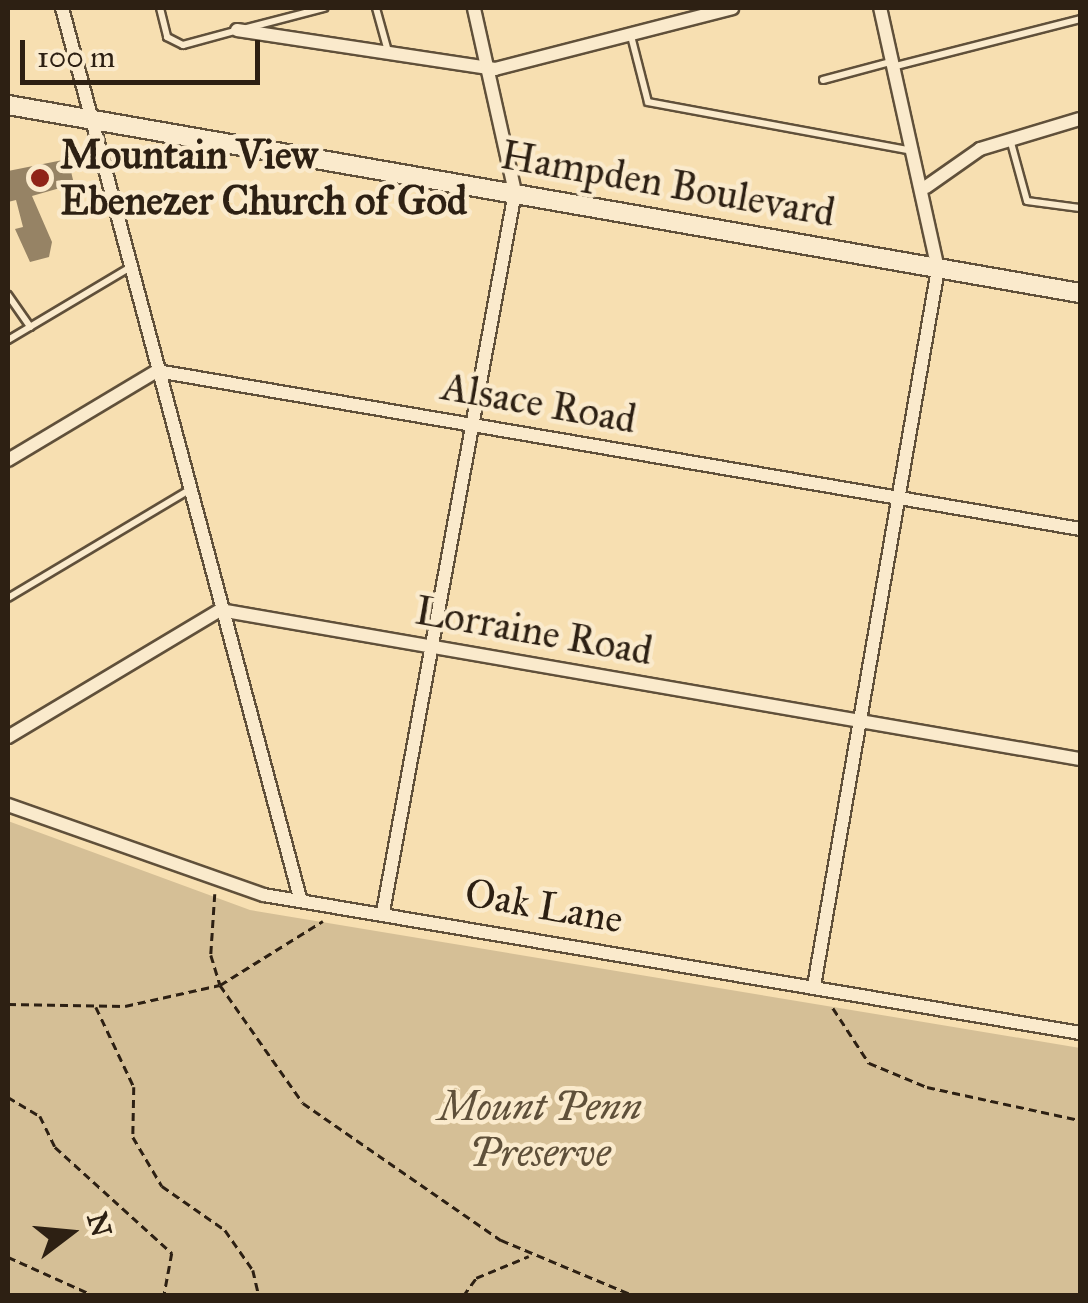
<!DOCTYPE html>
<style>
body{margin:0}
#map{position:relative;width:1088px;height:1303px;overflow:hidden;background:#f7dfb1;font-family:"IM FELL Great Primer",serif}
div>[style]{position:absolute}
.green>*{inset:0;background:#d5bf96}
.building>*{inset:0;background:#968365}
.path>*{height:2.5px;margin-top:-1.25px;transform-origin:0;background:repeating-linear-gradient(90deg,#2d2013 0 8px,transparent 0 13px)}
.roads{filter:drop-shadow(2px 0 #60503a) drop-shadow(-2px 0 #60503a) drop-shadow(0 2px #60503a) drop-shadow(0 -2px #60503a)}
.lane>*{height:6px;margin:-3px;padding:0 3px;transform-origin:3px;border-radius:3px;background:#faeacc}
.street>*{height:12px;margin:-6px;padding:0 6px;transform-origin:6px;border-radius:6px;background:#faeacc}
.secondary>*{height:18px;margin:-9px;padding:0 9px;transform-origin:9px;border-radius:9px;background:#faeacc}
.dots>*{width:28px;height:28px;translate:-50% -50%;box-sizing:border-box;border:5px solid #faeacc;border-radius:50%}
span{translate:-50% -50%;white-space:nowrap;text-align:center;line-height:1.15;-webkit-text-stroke:9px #faeacc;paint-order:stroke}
.poi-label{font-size:40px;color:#2d2013;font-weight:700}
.left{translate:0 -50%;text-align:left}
.street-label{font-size:40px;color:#2d2013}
.park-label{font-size:40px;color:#5f503a;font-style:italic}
.frame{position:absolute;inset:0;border:10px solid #2d2013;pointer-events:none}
.north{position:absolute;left:20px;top:1183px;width:100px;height:100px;-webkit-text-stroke:8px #faeacc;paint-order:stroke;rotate:74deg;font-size:28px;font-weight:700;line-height:40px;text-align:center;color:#2d2013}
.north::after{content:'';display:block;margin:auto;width:35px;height:45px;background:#2d2013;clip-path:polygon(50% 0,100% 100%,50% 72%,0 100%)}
.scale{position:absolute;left:20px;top:40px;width:240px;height:45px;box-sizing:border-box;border:5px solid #2d2013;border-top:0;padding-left:12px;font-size:30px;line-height:35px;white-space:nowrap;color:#2d2013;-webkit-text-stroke:8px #faeacc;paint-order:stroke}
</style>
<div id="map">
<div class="green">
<div style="clip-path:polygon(8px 821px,250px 910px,1080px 1048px,1080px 1295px,8px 1295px)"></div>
</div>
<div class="building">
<div style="clip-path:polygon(68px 159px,74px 184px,32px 196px,52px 242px,49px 257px,30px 262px,15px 229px,23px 227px,16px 200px,8px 202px,8px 171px)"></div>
</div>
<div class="path">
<div style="left:215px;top:894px;width:61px;rotate:93.8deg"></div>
<div style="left:211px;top:955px;width:31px;rotate:73deg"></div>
<div style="left:220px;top:985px;width:144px;rotate:54.9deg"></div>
<div style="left:303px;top:1103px;width:241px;rotate:34.7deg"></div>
<div style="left:501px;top:1240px;width:145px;rotate:22.7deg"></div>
<div style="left:8px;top:1004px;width:117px;rotate:1deg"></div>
<div style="left:125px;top:1006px;width:97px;rotate:-12.5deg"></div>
<div style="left:220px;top:985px;width:121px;rotate:-31.9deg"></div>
<div style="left:96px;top:1007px;width:89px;rotate:64.6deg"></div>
<div style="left:134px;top:1087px;width:50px;rotate:91.1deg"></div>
<div style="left:133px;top:1137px;width:57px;rotate:59.4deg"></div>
<div style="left:162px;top:1186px;width:77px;rotate:34.9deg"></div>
<div style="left:225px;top:1230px;width:49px;rotate:55deg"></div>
<div style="left:253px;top:1270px;width:27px;rotate:77deg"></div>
<div style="left:833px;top:1008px;width:66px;rotate:56.8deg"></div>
<div style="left:869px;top:1063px;width:63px;rotate:22.5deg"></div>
<div style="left:927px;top:1087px;width:157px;rotate:12.2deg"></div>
<div style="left:8px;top:1097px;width:37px;rotate:31deg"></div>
<div style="left:40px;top:1116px;width:34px;rotate:64deg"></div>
<div style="left:55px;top:1147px;width:158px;rotate:42.2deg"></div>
<div style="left:172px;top:1253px;width:44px;rotate:100.5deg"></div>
<div style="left:8px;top:1257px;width:95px;rotate:24.1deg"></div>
<div style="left:463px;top:1296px;width:22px;rotate:-54deg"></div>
<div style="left:476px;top:1278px;width:57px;rotate:-22.5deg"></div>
</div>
<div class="roads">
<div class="lane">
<div style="left:160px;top:8px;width:30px;rotate:76deg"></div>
<div style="left:167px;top:37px;width:18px;rotate:27deg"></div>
<div style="left:183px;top:45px;width:54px;rotate:-15.1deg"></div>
<div style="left:376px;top:8px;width:49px;rotate:74.5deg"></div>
<div style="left:247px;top:28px;width:80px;rotate:-14.6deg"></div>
<div style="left:631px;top:36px;width:68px;rotate:75.6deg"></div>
<div style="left:648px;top:102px;width:269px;rotate:10.5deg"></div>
<div style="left:896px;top:66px;width:190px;rotate:-14.3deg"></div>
<div style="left:823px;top:80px;width:73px;rotate:-15deg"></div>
<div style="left:1010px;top:139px;width:64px;rotate:74.7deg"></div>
<div style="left:1027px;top:201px;width:53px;rotate:7.5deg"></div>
<div style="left:8px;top:295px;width:39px;rotate:55deg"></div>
<div style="left:8px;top:340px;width:141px;rotate:-30.8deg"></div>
<div style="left:8px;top:598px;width:211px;rotate:-30.8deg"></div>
</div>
<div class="street">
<div style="left:62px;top:8px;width:921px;rotate:75.03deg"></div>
<div style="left:237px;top:30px;width:261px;rotate:8.6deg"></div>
<div style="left:495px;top:69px;width:245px;rotate:-14.4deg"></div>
<div style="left:926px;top:187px;width:66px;rotate:-35.1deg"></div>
<div style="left:980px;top:149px;width:104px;rotate:-16.7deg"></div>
<div style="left:8px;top:460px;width:174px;rotate:-30.9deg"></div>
<div style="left:157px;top:371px;width:936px;rotate:9.71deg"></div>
<div style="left:8px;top:737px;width:247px;rotate:-30.9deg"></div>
<div style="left:220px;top:610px;width:873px;rotate:9.83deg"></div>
<div style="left:8px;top:805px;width:271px;rotate:19.4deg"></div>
<div style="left:264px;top:895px;width:828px;rotate:9.6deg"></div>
<div style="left:383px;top:912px;width:732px;rotate:-79.61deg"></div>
<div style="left:515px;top:192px;width:189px;rotate:-102.6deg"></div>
<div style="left:814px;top:986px;width:728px;rotate:-80.19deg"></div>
<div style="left:938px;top:269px;width:267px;rotate:-102.5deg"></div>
</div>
<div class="secondary">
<div style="left:8px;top:105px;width:1088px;rotate:9.95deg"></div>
</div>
</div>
<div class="dots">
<div style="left:40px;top:178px;background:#8f2418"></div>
</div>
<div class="poi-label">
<span class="left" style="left:60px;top:178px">Mountain View<br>Ebenezer Church of God</span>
</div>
<div class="street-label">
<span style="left:668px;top:184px;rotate:10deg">Hampden Boulevard</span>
<span style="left:539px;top:403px;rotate:10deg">Alsace Road</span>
<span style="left:534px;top:631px;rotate:10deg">Lorraine Road</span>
<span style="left:544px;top:906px;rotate:10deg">Oak Lane</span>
</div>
<div class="park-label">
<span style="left:540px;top:1130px">Mount Penn<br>Preserve</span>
</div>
<div class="frame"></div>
<div class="north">N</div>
<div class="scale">100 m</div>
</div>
